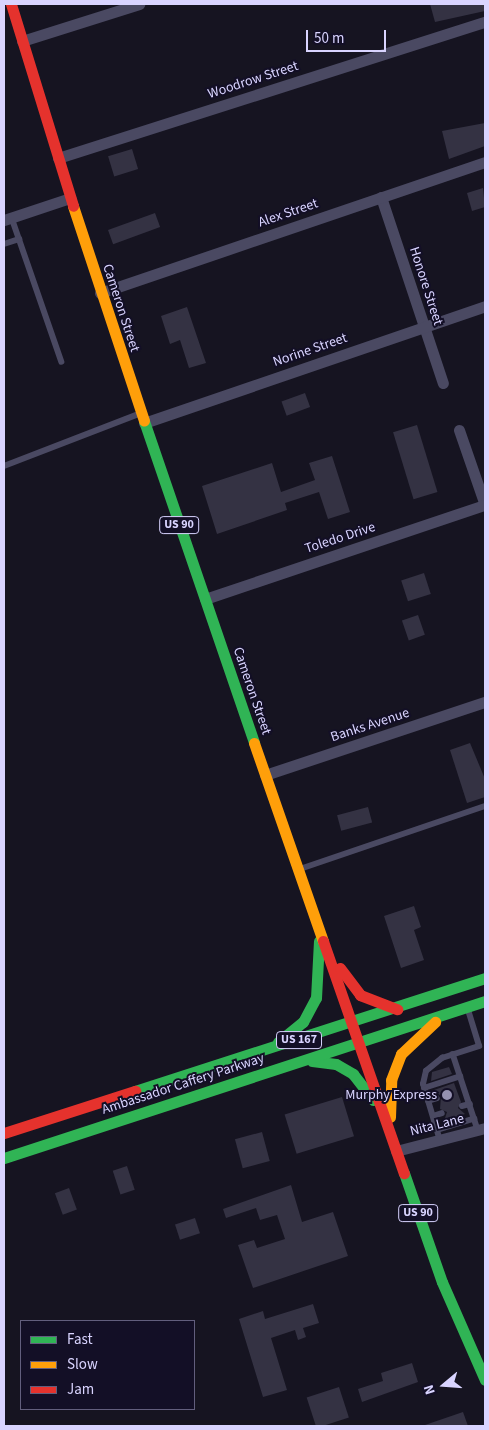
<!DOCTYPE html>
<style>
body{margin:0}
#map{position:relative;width:489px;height:1430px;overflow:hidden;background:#161421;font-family:"Source Sans 3",sans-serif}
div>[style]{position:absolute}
.building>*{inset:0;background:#343243;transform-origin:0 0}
.lane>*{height:5.5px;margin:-2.75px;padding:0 2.75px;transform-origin:2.75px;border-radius:2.75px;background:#4a4962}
.street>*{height:11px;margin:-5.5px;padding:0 5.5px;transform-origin:5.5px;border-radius:5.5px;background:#4a4962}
.fast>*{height:11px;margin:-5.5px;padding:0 5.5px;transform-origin:5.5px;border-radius:5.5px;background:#30b455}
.slow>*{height:11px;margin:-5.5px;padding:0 5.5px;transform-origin:5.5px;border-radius:5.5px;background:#ff9f0a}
.jam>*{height:11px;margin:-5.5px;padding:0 5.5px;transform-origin:5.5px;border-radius:5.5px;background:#e5322d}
.dots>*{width:14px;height:14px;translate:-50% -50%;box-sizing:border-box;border:2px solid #130f26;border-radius:50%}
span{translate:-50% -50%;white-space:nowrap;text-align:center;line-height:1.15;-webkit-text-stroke:4px #130f26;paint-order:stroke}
.shield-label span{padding:1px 4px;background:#130f26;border:1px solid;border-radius:4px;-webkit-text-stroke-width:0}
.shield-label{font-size:12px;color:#d9d4ff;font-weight:700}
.street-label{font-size:14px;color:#d9d4ff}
.poi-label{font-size:14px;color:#d9d4ff}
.right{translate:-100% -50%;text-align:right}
.frame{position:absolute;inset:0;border:5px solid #d9d4ff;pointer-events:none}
.legend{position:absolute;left:20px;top:1320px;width:175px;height:90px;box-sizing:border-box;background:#130f26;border:1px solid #625e7d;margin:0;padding:6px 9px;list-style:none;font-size:15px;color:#d9d4ff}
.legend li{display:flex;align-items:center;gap:10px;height:25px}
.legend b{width:25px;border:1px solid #625e7d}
.north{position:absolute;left:419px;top:1360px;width:50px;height:50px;-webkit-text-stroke:4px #130f26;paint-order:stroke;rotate:252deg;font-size:14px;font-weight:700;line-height:20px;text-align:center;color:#d9d4ff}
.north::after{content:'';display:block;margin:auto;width:18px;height:22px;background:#d9d4ff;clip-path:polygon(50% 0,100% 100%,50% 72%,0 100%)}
.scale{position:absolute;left:306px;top:30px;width:80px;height:22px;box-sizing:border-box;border:2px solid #d9d4ff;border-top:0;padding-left:6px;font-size:15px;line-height:18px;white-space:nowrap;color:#d9d4ff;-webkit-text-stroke:4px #130f26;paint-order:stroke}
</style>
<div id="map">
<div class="building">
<div style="clip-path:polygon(430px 4px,485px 4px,485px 11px,435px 22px)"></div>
<div style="clip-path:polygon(485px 123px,485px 146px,449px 159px,442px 131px)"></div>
<div style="left:132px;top:149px;width:21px;height:25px;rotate:73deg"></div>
<div style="clip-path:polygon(483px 188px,485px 207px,472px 211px,467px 193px)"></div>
<div style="left:155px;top:213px;width:15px;height:50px;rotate:70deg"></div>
<div style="clip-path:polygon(187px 307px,206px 363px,189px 368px,180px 340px,170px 344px,161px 316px)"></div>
<div style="left:305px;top:393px;width:15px;height:25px;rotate:70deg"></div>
<div style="left:417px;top:425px;width:70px;height:25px;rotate:73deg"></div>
<div style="clip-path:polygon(332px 456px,350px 512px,328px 519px,319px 492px,285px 503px,287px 510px,217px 534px,202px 486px,272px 463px,281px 492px,315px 480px,309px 463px)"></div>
<div style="left:424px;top:573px;width:22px;height:24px;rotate:72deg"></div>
<div style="left:418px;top:615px;width:21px;height:17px;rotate:71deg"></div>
<div style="clip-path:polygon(470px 743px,485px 779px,485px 797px,467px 803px,450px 750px)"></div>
<div style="left:368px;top:807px;width:16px;height:32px;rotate:75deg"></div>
<div style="clip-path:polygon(414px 906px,421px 927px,414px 930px,424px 960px,401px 968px,384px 916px)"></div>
<div style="clip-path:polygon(449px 1067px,452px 1074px,431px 1081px,432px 1072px)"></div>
<div style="clip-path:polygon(454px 1083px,461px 1102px,458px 1108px,465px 1114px,444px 1121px,447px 1112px,440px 1109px,441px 1096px,434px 1090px)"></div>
<div style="left:342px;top:1097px;width:41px;height:60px;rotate:73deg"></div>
<div style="left:262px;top:1132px;width:30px;height:28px;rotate:75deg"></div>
<div style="left:127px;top:1166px;width:25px;height:15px;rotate:72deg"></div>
<div style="clip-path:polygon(291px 1185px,302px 1222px,333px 1212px,348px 1256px,253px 1288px,238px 1245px,254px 1240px,257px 1248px,285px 1239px,277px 1215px,260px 1220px,256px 1208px,226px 1218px,223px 1209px)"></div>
<div style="left:69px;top:1188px;width:23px;height:15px;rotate:70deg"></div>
<div style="left:195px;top:1218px;width:16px;height:21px;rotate:72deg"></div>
<div style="clip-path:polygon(313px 1304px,319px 1323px,303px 1328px,306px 1337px,298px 1340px,295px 1330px,271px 1338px,287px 1390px,263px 1397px,239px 1319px,263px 1311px,265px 1319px)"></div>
<div style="clip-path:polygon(412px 1363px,418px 1382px,362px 1402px,358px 1389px,383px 1381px,381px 1373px)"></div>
<div style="left:339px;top:1387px;width:32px;height:34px;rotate:72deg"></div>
<div style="clip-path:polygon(463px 1412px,468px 1426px,425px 1426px,425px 1425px)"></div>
</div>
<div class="lane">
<div style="left:12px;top:218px;width:152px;rotate:70.9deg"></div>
<div style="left:4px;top:244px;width:16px;rotate:-18deg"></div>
<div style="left:4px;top:466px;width:145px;rotate:-21.1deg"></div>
<div style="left:300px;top:869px;width:195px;rotate:-18.8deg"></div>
<div style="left:453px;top:1054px;width:80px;rotate:71.8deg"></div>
<div style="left:424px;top:1088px;width:38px;rotate:-18deg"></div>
<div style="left:428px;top:1101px;width:9px;rotate:-18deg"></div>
<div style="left:462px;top:1106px;width:8px;rotate:-14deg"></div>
<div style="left:433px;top:1116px;width:9px;rotate:-18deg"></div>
<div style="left:437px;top:1130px;width:39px;rotate:-17deg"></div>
<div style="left:440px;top:1141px;width:59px;rotate:-106.6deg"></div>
<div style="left:423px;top:1084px;width:13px;rotate:-77deg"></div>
<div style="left:426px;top:1071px;width:21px;rotate:-39deg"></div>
<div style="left:442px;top:1058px;width:39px;rotate:-18deg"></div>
<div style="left:479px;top:1046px;width:39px;rotate:-107deg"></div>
</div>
<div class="street">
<div style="left:22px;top:41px;width:123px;rotate:-17.5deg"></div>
<div style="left:58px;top:158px;width:448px;rotate:-17.7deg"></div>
<div style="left:381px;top:197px;width:196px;rotate:71.6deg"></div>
<div style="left:4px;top:220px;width:70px;rotate:-18.4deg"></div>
<div style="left:100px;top:293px;width:407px;rotate:-18.8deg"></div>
<div style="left:144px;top:423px;width:361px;rotate:-18.9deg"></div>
<div style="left:459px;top:430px;width:79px;rotate:70.9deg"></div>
<div style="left:205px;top:599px;width:295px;rotate:-18.6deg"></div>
<div style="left:265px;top:775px;width:232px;rotate:-18.4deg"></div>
<div style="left:396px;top:1151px;width:92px;rotate:-14.5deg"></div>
</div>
<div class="fast">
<div style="left:144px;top:421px;width:340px;rotate:71.1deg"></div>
<div style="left:278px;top:1042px;width:32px;rotate:-39deg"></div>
<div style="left:303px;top:1022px;width:27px;rotate:-62deg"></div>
<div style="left:316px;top:998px;width:57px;rotate:-87deg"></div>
<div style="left:312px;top:1061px;width:24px;rotate:7deg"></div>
<div style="left:336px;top:1064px;width:20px;rotate:30deg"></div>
<div style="left:353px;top:1074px;width:33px;rotate:52deg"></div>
<div style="left:135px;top:1091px;width:368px;rotate:-17.9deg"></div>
<div style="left:4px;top:1158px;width:506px;rotate:-18.08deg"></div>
<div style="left:404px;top:1173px;width:115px;rotate:70.8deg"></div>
<div style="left:442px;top:1282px;width:107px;rotate:66.3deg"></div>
</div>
<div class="slow">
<div style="left:73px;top:206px;width:226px;rotate:71.7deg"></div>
<div style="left:254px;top:743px;width:210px;rotate:70.8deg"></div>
<div style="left:390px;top:1117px;width:37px;rotate:-88deg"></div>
<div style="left:391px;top:1080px;width:28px;rotate:-69deg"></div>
<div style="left:401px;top:1054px;width:47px;rotate:-43.3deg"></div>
</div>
<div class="jam">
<div style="left:11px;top:4px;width:211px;rotate:72.9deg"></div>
<div style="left:323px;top:941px;width:246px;rotate:70.8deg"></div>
<div style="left:340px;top:968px;width:34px;rotate:53deg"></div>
<div style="left:360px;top:995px;width:40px;rotate:21deg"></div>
<div style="left:4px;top:1133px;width:138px;rotate:-17.8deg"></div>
</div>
<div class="dots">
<div style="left:447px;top:1095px;background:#9591b1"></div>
</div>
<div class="shield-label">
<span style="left:179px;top:525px">US 90</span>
<span style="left:299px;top:1040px">US 167</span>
<span style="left:418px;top:1213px">US 90</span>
</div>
<div class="street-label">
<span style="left:253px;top:80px;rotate:-18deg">Woodrow Street</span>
<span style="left:288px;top:213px;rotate:-19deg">Alex Street</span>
<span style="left:426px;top:286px;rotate:72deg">Honore Street</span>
<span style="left:121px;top:308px;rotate:72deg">Cameron Street</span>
<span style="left:310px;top:350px;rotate:-19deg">Norine Street</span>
<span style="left:340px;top:538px;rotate:-18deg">Toledo Drive</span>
<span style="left:252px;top:691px;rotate:71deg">Cameron Street</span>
<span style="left:370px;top:725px;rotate:-18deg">Banks Avenue</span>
<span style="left:183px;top:1084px;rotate:-18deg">Ambassador Caffery Parkway</span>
<span style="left:437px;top:1125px;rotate:-14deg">Nita Lane</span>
</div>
<div class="poi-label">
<span class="right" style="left:437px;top:1095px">Murphy Express</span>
</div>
<div class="frame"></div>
<ul class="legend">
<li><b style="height:6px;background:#30b455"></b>Fast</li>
<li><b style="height:6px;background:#ff9f0a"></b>Slow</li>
<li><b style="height:6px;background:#e5322d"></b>Jam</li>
</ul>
<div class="north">N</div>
<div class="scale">50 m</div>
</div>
